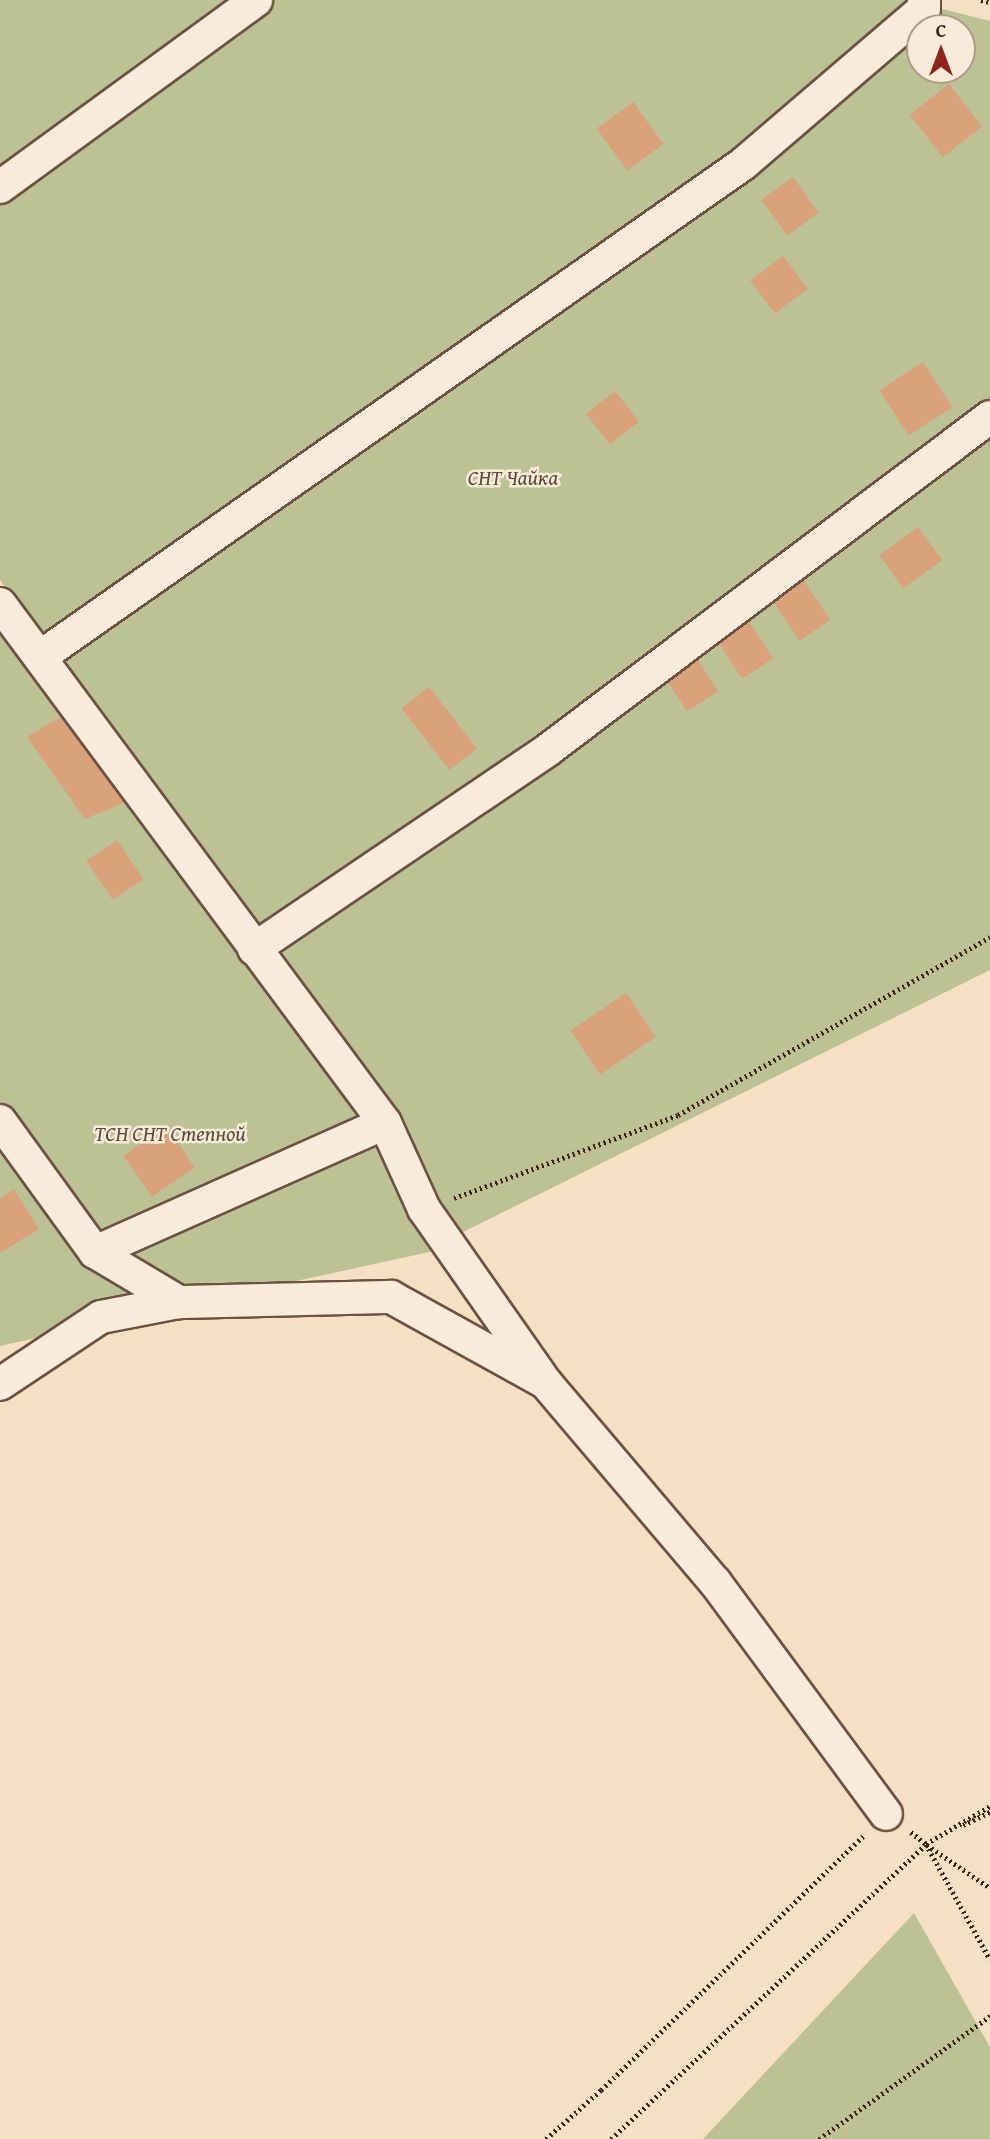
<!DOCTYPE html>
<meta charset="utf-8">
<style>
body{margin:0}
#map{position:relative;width:990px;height:2139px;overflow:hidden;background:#f5e0c4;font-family:"Gentium Book Plus",serif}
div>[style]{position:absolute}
.green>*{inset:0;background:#bcc294}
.building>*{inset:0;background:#d9a27b;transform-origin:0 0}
.path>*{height:4.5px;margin-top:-2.25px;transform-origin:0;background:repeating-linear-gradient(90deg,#3f2217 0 2px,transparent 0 5.5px)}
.roads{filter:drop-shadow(2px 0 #6c5242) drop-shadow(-2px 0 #6c5242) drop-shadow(0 2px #6c5242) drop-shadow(0 -2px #6c5242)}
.minor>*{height:32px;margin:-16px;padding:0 16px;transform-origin:16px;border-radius:16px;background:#f8ebd9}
span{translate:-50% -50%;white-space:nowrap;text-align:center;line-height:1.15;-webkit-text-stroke:5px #f8ebd9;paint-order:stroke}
.park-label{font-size:21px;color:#5e4a36;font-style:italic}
.north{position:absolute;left:906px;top:14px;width:70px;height:70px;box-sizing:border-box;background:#f8ebd9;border:2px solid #ae9b8b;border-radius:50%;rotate:0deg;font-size:19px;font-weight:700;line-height:28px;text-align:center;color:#3f2217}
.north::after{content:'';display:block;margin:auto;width:24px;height:32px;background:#8f2418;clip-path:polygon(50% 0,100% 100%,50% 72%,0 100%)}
</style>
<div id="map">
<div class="green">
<div style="clip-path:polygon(evenodd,0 0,907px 0,990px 21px,990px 970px,459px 1234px,0 580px,0 0,920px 28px,962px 28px,962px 70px,920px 70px,920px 28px)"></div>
<div style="clip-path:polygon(0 605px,461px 1245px,0 1346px)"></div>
<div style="clip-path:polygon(914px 1913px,990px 2047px,990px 2139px,703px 2139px)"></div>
</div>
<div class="building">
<div style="left:949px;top:84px;width:54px;height:50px;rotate:52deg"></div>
<div style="left:633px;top:102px;width:52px;height:45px;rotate:54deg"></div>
<div style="left:793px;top:177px;width:44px;height:39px;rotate:54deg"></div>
<div style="left:783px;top:256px;width:41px;height:41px;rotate:53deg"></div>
<div style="left:923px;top:362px;width:54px;height:52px;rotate:57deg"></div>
<div style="left:615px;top:391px;width:39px;height:37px;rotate:52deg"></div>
<div style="left:918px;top:527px;width:41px;height:48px;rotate:54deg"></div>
<div style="left:804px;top:581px;width:47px;height:37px;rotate:56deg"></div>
<div style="left:748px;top:620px;width:46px;height:37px;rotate:57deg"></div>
<div style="left:692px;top:651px;width:48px;height:37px;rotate:57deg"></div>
<div style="left:429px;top:687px;width:78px;height:35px;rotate:52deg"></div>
<div style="clip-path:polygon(63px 715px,128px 801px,85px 819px,27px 737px)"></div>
<div style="left:117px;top:840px;width:47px;height:37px;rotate:56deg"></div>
<div style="left:626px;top:993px;width:53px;height:67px;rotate:56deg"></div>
<div style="left:166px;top:1126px;width:50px;height:52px;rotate:55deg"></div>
<div style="clip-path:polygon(14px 1189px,39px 1229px,0 1253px,0 1199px)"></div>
</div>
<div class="path">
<div style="left:981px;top:0;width:9px;rotate:13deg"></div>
<div style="left:454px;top:1198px;width:239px;rotate:-20.3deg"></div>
<div style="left:678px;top:1115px;width:359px;rotate:-29.7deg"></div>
<div style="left:963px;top:1825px;width:30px;rotate:-26deg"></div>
<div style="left:911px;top:1832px;width:19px;rotate:39deg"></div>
<div style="left:926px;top:1844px;width:74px;rotate:-30.7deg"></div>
<div style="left:926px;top:1844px;width:132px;rotate:60.9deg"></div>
<div style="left:927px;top:1845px;width:76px;rotate:34.3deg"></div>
<div style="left:546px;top:2139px;width:74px;rotate:-41.7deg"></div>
<div style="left:601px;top:2090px;width:366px;rotate:-44.1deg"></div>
<div style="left:611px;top:2139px;width:433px;rotate:-43.1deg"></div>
<div style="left:819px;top:2139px;width:211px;rotate:-35.7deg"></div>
</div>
<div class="roads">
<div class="minor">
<div style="left:0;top:187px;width:317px;rotate:-36.1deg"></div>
<div style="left:0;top:604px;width:646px;rotate:53.43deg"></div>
<div style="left:385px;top:1123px;width:94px;rotate:65.6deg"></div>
<div style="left:424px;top:1209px;width:204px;rotate:55deg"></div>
<div style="left:40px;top:657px;width:859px;rotate:-35.04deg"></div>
<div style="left:743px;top:164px;width:238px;rotate:-40.6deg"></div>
<div style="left:924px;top:9px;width:9px;rotate:-90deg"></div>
<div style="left:254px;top:949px;width:356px;rotate:-34.1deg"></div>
<div style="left:549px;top:749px;width:552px;rotate:-36.97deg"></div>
<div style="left:0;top:1121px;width:162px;rotate:54.1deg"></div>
<div style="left:95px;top:1252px;width:98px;rotate:30.8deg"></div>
<div style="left:95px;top:1252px;width:317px;rotate:-24deg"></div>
<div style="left:0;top:1384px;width:121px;rotate:-33.6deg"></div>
<div style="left:101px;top:1317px;width:79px;rotate:-10.9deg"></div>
<div style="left:179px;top:1302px;width:212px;rotate:-1.4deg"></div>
<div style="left:391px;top:1297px;width:177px;rotate:29deg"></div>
<div style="left:546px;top:1383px;width:261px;rotate:49.7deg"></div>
<div style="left:715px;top:1582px;width:288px;rotate:53.6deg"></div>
</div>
</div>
<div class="park-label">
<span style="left:513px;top:478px">СНТ Чайка</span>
<span style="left:170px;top:1134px">ТСН СНТ Степной</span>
</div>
<div class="north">С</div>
</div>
